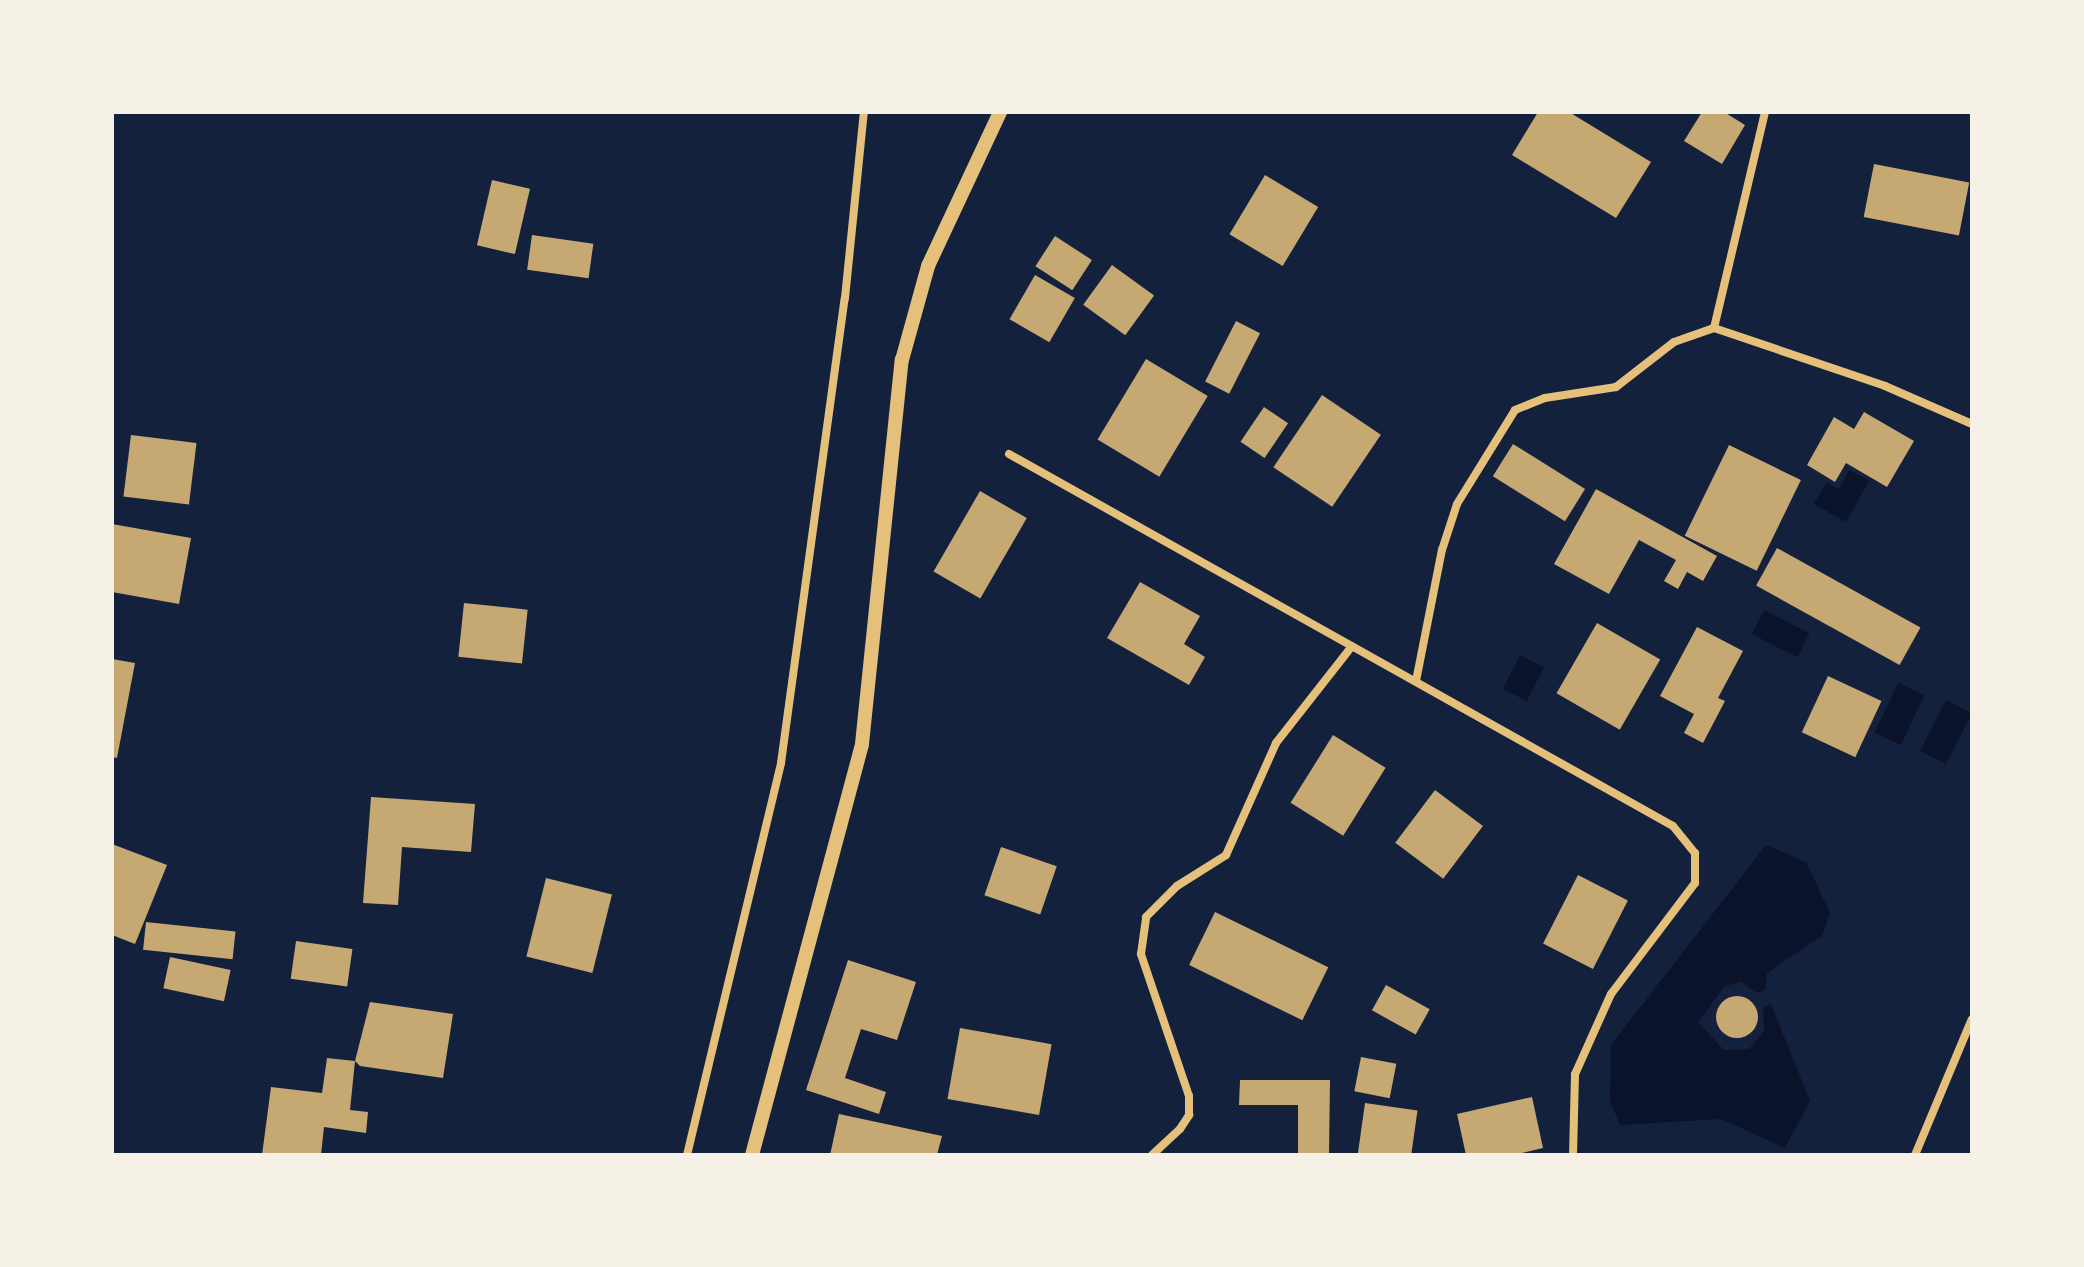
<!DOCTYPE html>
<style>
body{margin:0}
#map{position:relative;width:2084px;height:1267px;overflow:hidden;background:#14213d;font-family:"DM Sans",sans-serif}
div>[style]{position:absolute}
.water>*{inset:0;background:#0b132b;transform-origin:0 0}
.building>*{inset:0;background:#c6a872;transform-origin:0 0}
.round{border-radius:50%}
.minor>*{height:8px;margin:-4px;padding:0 4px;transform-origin:4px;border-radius:4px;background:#e5c07b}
.tertiary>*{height:14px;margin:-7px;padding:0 7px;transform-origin:7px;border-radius:7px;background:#e5c07b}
span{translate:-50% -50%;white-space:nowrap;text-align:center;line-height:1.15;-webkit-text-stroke:7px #f6f1e7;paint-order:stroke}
.frame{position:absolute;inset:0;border:114px solid #f6f1e7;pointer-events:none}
</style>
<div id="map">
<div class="water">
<div style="clip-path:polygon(1849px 470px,1869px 481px,1846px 522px,1814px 504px,1826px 483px,1839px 489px)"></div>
<div style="left:1764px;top:610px;width:51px;height:27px;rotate:27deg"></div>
<div style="left:1520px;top:655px;width:27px;height:38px;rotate:27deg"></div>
<div style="left:1898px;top:683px;width:29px;height:55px;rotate:25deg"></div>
<div style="left:1946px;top:700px;width:29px;height:57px;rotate:27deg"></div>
<div style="clip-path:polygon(1766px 845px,1806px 862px,1830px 913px,1822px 936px,1767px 973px,1765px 990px,1757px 993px,1741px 982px,1725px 986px,1698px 1022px,1724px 1050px,1749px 1049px,1764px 1031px,1763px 1008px,1771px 1004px,1810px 1101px,1785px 1148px,1721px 1119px,1620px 1125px,1610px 1101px,1611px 1045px)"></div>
</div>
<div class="building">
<div style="clip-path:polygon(1538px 112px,1569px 112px,1651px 162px,1616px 218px,1512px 155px)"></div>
<div style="clip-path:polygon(1702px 112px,1724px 112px,1745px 125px,1722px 164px,1684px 141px)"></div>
<div style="left:1874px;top:164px;width:97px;height:54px;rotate:11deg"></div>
<div style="left:1265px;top:175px;width:62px;height:69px;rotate:31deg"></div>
<div style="left:492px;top:180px;width:39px;height:67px;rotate:13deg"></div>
<div style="left:532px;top:235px;width:62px;height:35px;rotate:8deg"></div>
<div style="left:1055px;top:236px;width:44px;height:36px;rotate:33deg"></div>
<div style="left:1112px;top:265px;width:52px;height:49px;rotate:36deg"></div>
<div style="left:1035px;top:275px;width:46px;height:51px;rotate:30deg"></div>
<div style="left:1236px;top:321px;width:27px;height:68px;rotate:27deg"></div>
<div style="left:1146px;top:359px;width:72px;height:94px;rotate:31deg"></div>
<div style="left:1322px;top:395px;width:71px;height:87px;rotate:34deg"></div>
<div style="left:1264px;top:407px;width:29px;height:42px;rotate:34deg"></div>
<div style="clip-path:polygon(1864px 412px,1914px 441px,1887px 487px,1846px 463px,1835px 482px,1807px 465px,1834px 417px,1854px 429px)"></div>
<div style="left:131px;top:435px;width:66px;height:62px;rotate:7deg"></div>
<div style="left:1513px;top:444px;width:85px;height:38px;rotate:32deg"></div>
<div style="left:1729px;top:445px;width:80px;height:101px;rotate:26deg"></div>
<div style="clip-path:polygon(1596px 489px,1717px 556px,1703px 581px,1687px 572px,1678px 589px,1664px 581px,1676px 560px,1639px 540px,1609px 594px,1554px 564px)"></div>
<div style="left:980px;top:491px;width:54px;height:93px;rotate:30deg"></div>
<div style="clip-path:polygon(112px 524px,191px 538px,179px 604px,112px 592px)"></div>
<div style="left:1777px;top:548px;width:164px;height:43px;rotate:29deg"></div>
<div style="clip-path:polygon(1140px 582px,1200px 616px,1184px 644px,1205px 657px,1189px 685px,1107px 638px)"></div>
<div style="left:464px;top:603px;width:64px;height:54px;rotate:6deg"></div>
<div style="left:1597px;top:623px;width:73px;height:81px;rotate:30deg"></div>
<div style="clip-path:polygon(1697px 627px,1743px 651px,1718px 698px,1725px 701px,1703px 743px,1684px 733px,1694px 714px,1660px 696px)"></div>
<div style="clip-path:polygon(112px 659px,135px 663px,117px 758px,112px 757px)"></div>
<div style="left:1828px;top:676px;width:59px;height:62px;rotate:25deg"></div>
<div style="left:1333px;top:735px;width:62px;height:80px;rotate:32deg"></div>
<div style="left:1435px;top:790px;width:60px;height:66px;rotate:37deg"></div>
<div style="clip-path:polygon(371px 797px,475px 804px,471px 852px,402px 847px,398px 905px,363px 903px)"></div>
<div style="clip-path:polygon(112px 844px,167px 865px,135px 944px,112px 935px)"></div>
<div style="left:1001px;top:847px;width:59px;height:51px;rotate:19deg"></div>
<div style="left:1578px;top:875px;width:56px;height:77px;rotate:27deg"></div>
<div style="left:546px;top:878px;width:68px;height:81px;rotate:14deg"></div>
<div style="left:1215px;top:912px;width:126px;height:59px;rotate:26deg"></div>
<div style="left:146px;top:922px;width:90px;height:28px;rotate:6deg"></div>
<div style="left:296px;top:941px;width:57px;height:38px;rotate:8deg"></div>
<div style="left:170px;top:957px;width:62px;height:32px;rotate:12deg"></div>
<div style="clip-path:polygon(848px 960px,916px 982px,897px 1040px,861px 1029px,845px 1078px,886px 1092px,879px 1114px,806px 1090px)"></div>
<div style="left:1386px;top:985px;width:50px;height:29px;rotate:29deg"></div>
<div class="round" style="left:1716px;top:996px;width:42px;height:42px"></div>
<div style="clip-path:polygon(370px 1002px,453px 1014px,443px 1078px,360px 1066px,355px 1061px)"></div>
<div style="left:960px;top:1028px;width:93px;height:72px;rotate:10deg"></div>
<div style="left:1361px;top:1057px;width:36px;height:35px;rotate:11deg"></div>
<div style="clip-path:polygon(327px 1058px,355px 1061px,350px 1110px,368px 1112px,366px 1133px,324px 1127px,321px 1155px,262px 1155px,271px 1087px,322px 1093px)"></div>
<div style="clip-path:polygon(1240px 1080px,1330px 1080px,1329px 1155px,1298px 1155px,1298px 1105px,1239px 1105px)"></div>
<div style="clip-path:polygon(1532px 1097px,1543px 1148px,1514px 1155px,1466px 1155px,1457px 1114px)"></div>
<div style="left:1365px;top:1103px;width:53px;height:52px;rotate:8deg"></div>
<div style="clip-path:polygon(839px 1114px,942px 1136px,937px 1155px,830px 1155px)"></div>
</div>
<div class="minor">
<div style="left:1714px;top:328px;width:181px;rotate:18.7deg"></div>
<div style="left:1885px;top:386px;width:95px;rotate:23.6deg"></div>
<div style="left:1714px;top:328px;width:222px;rotate:-76.7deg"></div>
<div style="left:1009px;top:454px;width:761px;rotate:29.26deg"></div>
<div style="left:1673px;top:826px;width:35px;rotate:51deg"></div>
<div style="left:1695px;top:853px;width:30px;rotate:90deg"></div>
<div style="left:1695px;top:883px;width:139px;rotate:127.1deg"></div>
<div style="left:1611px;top:994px;width:88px;rotate:114.2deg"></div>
<div style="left:1575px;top:1074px;width:81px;rotate:91.4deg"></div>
<div style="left:1416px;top:681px;width:134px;rotate:-78.8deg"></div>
<div style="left:1442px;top:550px;width:48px;rotate:-71.9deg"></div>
<div style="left:1457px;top:504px;width:110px;rotate:-58.3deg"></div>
<div style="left:1515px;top:410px;width:32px;rotate:-22deg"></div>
<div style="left:1545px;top:398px;width:72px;rotate:-8.8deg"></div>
<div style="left:1616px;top:387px;width:73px;rotate:-37.8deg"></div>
<div style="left:1674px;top:342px;width:42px;rotate:-19.3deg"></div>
<div style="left:687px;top:1155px;width:403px;rotate:-76.5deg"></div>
<div style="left:781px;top:763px;width:469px;rotate:-82.2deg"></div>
<div style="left:845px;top:298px;width:187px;rotate:-84.2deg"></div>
<div style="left:1152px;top:1155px;width:38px;rotate:-43deg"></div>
<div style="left:1180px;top:1129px;width:17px;rotate:-57deg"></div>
<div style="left:1189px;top:1115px;width:19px;rotate:-90deg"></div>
<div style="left:1189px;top:1096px;width:150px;rotate:-108.7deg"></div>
<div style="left:1141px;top:954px;width:37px;rotate:-82deg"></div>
<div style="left:1146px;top:917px;width:44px;rotate:-45deg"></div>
<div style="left:1177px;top:886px;width:58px;rotate:-32.3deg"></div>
<div style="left:1226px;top:855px;width:123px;rotate:-65.9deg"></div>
<div style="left:1276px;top:743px;width:123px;rotate:-51.9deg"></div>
<div style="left:1915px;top:1155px;width:147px;rotate:-67.3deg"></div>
</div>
<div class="tertiary">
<div style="left:752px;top:1155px;width:425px;rotate:-75deg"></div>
<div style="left:862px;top:744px;width:386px;rotate:-84.1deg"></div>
<div style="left:902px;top:360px;width:98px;rotate:-74.5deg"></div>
<div style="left:928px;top:266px;width:170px;rotate:-64.9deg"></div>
</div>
<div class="frame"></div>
</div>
